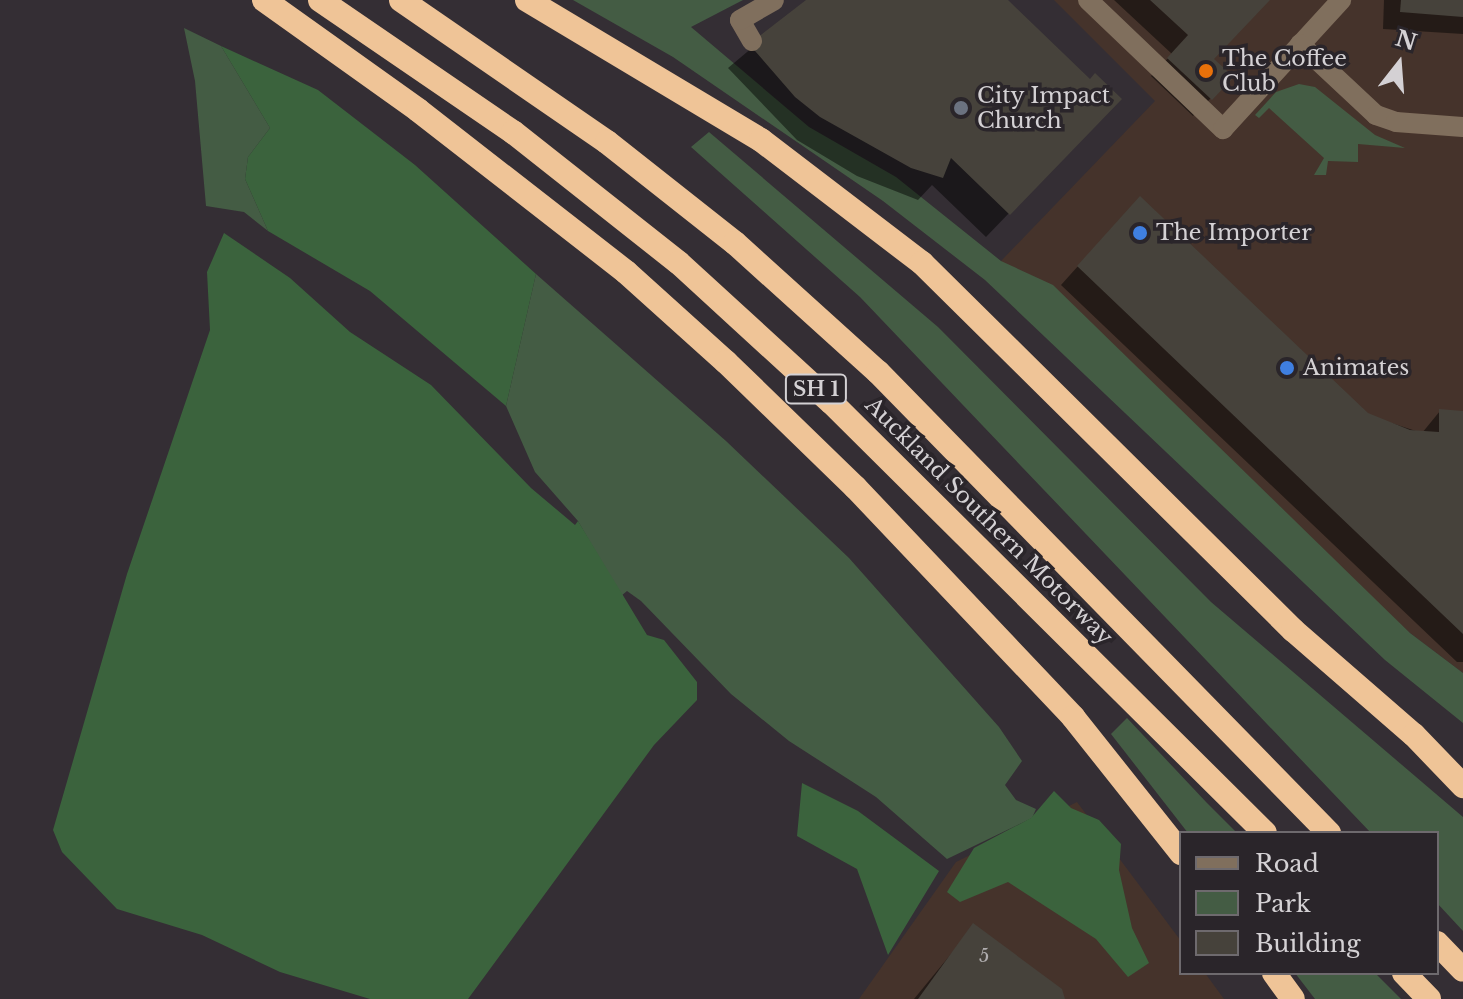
<!DOCTYPE html>
<style>
body{margin:0}
#map{position:relative;width:1463px;height:999px;overflow:hidden;background:#342e34;font-family:"Libre Baskerville",serif}
div>[style]{position:absolute}
.commercial>*{inset:0;background:#45332b}
.green>*{inset:0;background:#445c44}
.forest>*{inset:0;background:#3b633d}
.shadow>*{inset:0;background:#0007}
.building>*{inset:0;background:#46423b}
.minor>*{height:20px;margin:-10px;padding:0 10px;transform-origin:10px;border-radius:10px;background:#806f5d}
.highway>*{height:24px;margin:-12px;padding:0 12px;transform-origin:12px;border-radius:12px;background:#efc497}
.dots>*{width:22px;height:22px;translate:-50% -50%;box-sizing:border-box;border:4px solid #2a252a;border-radius:50%}
span{translate:-50% -50%;white-space:nowrap;text-align:center;line-height:1.15;-webkit-text-stroke:7px #2a252a;paint-order:stroke}
.number-label{font-size:18px;color:#b0adae}
.number-label span{-webkit-text-stroke-width:0}
.shield-label span{padding:2px 6px;background:#2a252a;border:2px solid;border-radius:6px;-webkit-text-stroke-width:0}
.shield-label{font-size:20px;color:#d4d1d4;font-weight:700}
.poi-label{font-size:22px;color:#d4d1d4}
.left{translate:0 -50%;text-align:left}
.street-label{font-size:22px;color:#d4d1d4}
.legend{position:absolute;left:1179px;top:831px;width:260px;height:144px;box-sizing:border-box;background:#2a252a;border:2px solid #6e6a6e;margin:0;padding:10px 14px;list-style:none;font-size:24px;color:#d4d1d4}
.legend li{display:flex;align-items:center;gap:16px;height:40px}
.legend b{width:40px;border:2px solid #6e6a6e}
.north{position:absolute;left:1359px;top:24px;width:80px;height:80px;-webkit-text-stroke:6px #2a252a;paint-order:stroke;rotate:17deg;font-size:22px;font-weight:700;line-height:32px;text-align:center;color:#d4d1d4}
.north::after{content:'';display:block;margin:auto;width:28px;height:36px;background:#d4d1d4;clip-path:polygon(50% 0,100% 100%,50% 72%,0 100%)}
</style>
<div id="map">
<div class="commercial">
<div style="clip-path:polygon(1054px 0,1463px 0,1463px 673px,1410px 633px,1001px 261px,1155px 101px)"></div>
<div style="clip-path:polygon(1077px 802px,1181px 941px,1181px 973px,1205px 973px,1224px 999px,859px 999px,956px 862px)"></div>
</div>
<div class="green">
<div style="clip-path:polygon(573px 0,743px 0,691px 27px,809px 127px,896px 177px,1001px 261px,1053px 285px,1410px 633px,1463px 673px,1463px 723px,1385px 660px,985px 280px,883px 201px,673px 57px)"></div>
<div style="clip-path:polygon(184px 28px,221px 46px,270px 128px,248px 157px,245px 179px,268px 231px,244px 212px,206px 206px,195px 81px)"></div>
<div style="clip-path:polygon(1299px 84px,1315px 87px,1375px 135px,1405px 148px,1358px 144px,1358px 162px,1328px 161px,1326px 175px,1314px 175px,1324px 158px,1269px 108px,1259px 118px,1255px 115px,1276px 92px)"></div>
<div style="clip-path:polygon(709px 132px,938px 327px,1211px 602px,1463px 817px,1463px 931px,1437px 903px,1437px 833px,1371px 833px,860px 297px,691px 147px)"></div>
<div style="clip-path:polygon(536px 274px,726px 441px,849px 558px,999px 727px,1022px 761px,1005px 785px,1016px 800px,1036px 809px,1032px 818px,947px 859px,876px 797px,789px 741px,731px 694px,641px 601px,627px 591px,621px 596px,578px 521px,535px 472px,506px 406px)"></div>
<div style="clip-path:polygon(1127px 718px,1207px 803px,1237px 833px,1188px 833px,1111px 734px)"></div>
<div style="clip-path:polygon(1295px 973px,1375px 973px,1401px 999px,1315px 999px)"></div>
</div>
<div class="forest">
<div style="clip-path:polygon(221px 46px,318px 90px,415px 165px,536px 274px,506px 406px,370px 291px,268px 231px,245px 179px,248px 157px,270px 128px)"></div>
<div style="clip-path:polygon(224px 233px,290px 278px,350px 332px,431px 385px,531px 488px,575px 525px,578px 521px,647px 635px,664px 640px,697px 682px,697px 700px,654px 745px,468px 999px,370px 999px,280px 972px,202px 935px,117px 909px,62px 852px,53px 830px,127px 574px,210px 330px,207px 272px)"></div>
<div style="clip-path:polygon(802px 783px,858px 811px,939px 871px,888px 955px,857px 869px,797px 836px)"></div>
<div style="clip-path:polygon(1054px 791px,1071px 808px,1099px 820px,1121px 844px,1119px 870px,1132px 928px,1149px 963px,1128px 977px,1096px 939px,1008px 882px,960px 902px,947px 892px,974px 848px,1031px 818px)"></div>
</div>
<div class="shadow">
<div style="clip-path:polygon(809px 0,1005px 0,1090px 81px,1119px 99px,986px 237px,932px 185px,918px 200px,857px 176px,797px 140px,728px 68px)"></div>
<div style="clip-path:polygon(1114px 0,1268px 0,1211px 59px,1231px 78px,1193px 116px,1151px 76px,1172px 54px)"></div>
<div style="clip-path:polygon(1384px 0,1463px 0,1463px 34px,1383px 29px)"></div>
<div style="clip-path:polygon(1123px 216px,1367px 415px,1422px 433px,1440px 411px,1463px 413px,1463px 662px,1457px 662px,1061px 285px)"></div>
<div style="clip-path:polygon(974px 926px,1063px 999px,914px 999px)"></div>
</div>
<div class="building">
<div style="clip-path:polygon(806px 0,1008px 0,1090px 79px,1095px 73px,1122px 99px,1010px 215px,951px 158px,943px 178px,911px 168px,820px 117px,795px 97px,749px 44px)"></div>
<div style="clip-path:polygon(1150px 0,1270px 0,1214px 59px,1234px 77px,1212px 100px,1167px 58px,1188px 35px)"></div>
<div style="clip-path:polygon(1401px 0,1463px 0,1463px 17px,1400px 12px)"></div>
<div style="clip-path:polygon(1140px 196px,1368px 413px,1410px 430px,1439px 432px,1439px 409px,1463px 411px,1463px 634px,1077px 266px)"></div>
<div style="clip-path:polygon(973px 923px,1062px 989px,1065px 999px,918px 999px)"></div>
</div>
<div class="minor">
<div style="left:1088px;top:0;width:187px;rotate:43.7deg"></div>
<div style="left:1223px;top:129px;width:175px;rotate:-47.5deg"></div>
<div style="left:752px;top:41px;width:24px;rotate:-120deg"></div>
<div style="left:740px;top:20px;width:39px;rotate:-30deg"></div>
<div style="left:1300px;top:44px;width:104px;rotate:43.1deg"></div>
<div style="left:1376px;top:115px;width:21px;rotate:19deg"></div>
<div style="left:1396px;top:122px;width:67px;rotate:4.3deg"></div>
</div>
<div class="highway">
<div style="left:264px;top:0;width:189px;rotate:35.5deg"></div>
<div style="left:418px;top:110px;width:264px;rotate:37.9deg"></div>
<div style="left:626px;top:272px;width:135px;rotate:42deg"></div>
<div style="left:726px;top:362px;width:180px;rotate:44.1deg"></div>
<div style="left:855px;top:487px;width:317px;rotate:46.5deg"></div>
<div style="left:1073px;top:717px;width:174px;rotate:51.5deg"></div>
<div style="left:320px;top:0;width:234px;rotate:34.4deg"></div>
<div style="left:513px;top:132px;width:211px;rotate:38.3deg"></div>
<div style="left:679px;top:263px;width:207px;rotate:42.5deg"></div>
<div style="left:832px;top:403px;width:610px;rotate:44.8deg"></div>
<div style="left:401px;top:0;width:250px;rotate:34.6deg"></div>
<div style="left:607px;top:142px;width:163px;rotate:38.3deg"></div>
<div style="left:735px;top:243px;width:193px;rotate:42.1deg"></div>
<div style="left:878px;top:372px;width:645px;rotate:45.63deg"></div>
<div style="left:527px;top:0;width:273px;rotate:30.9deg"></div>
<div style="left:761px;top:140px;width:203px;rotate:37.4deg"></div>
<div style="left:922px;top:263px;width:522px;rotate:44.69deg"></div>
<div style="left:1293px;top:630px;width:160px;rotate:41deg"></div>
<div style="left:1414px;top:735px;width:71px;rotate:46.1deg"></div>
<div style="left:1437px;top:943px;width:37px;rotate:46deg"></div>
<div style="left:1274px;top:973px;width:32px;rotate:54deg"></div>
<div style="left:1404px;top:973px;width:36px;rotate:46deg"></div>
</div>
<div class="dots">
<div style="left:1206px;top:71px;background:#e8710a"></div>
<div style="left:961px;top:108px;background:#6b7280"></div>
<div style="left:1140px;top:233px;background:#3f7fe0"></div>
<div style="left:1287px;top:368px;background:#3f7fe0"></div>
</div>
<div class="number-label">
<span style="left:984px;top:956px">5</span>
</div>
<div class="shield-label">
<span style="left:816px;top:389px">SH 1</span>
</div>
<div class="poi-label">
<span class="left" style="left:1222px;top:71px">The Coffee<br>Club</span>
<span class="left" style="left:977px;top:108px">City Impact<br>Church</span>
<span class="left" style="left:1156px;top:233px">The Importer</span>
<span class="left" style="left:1303px;top:368px">Animates</span>
</div>
<div class="street-label">
<span style="left:989px;top:521px;rotate:45deg">Auckland Southern Motorway</span>
</div>
<ul class="legend">
<li><b style="height:10px;background:#806f5d"></b>Road</li>
<li><b style="height:22px;background:#445c44"></b>Park</li>
<li><b style="height:22px;background:#46423b"></b>Building</li>
</ul>
<div class="north">N</div>
</div>
